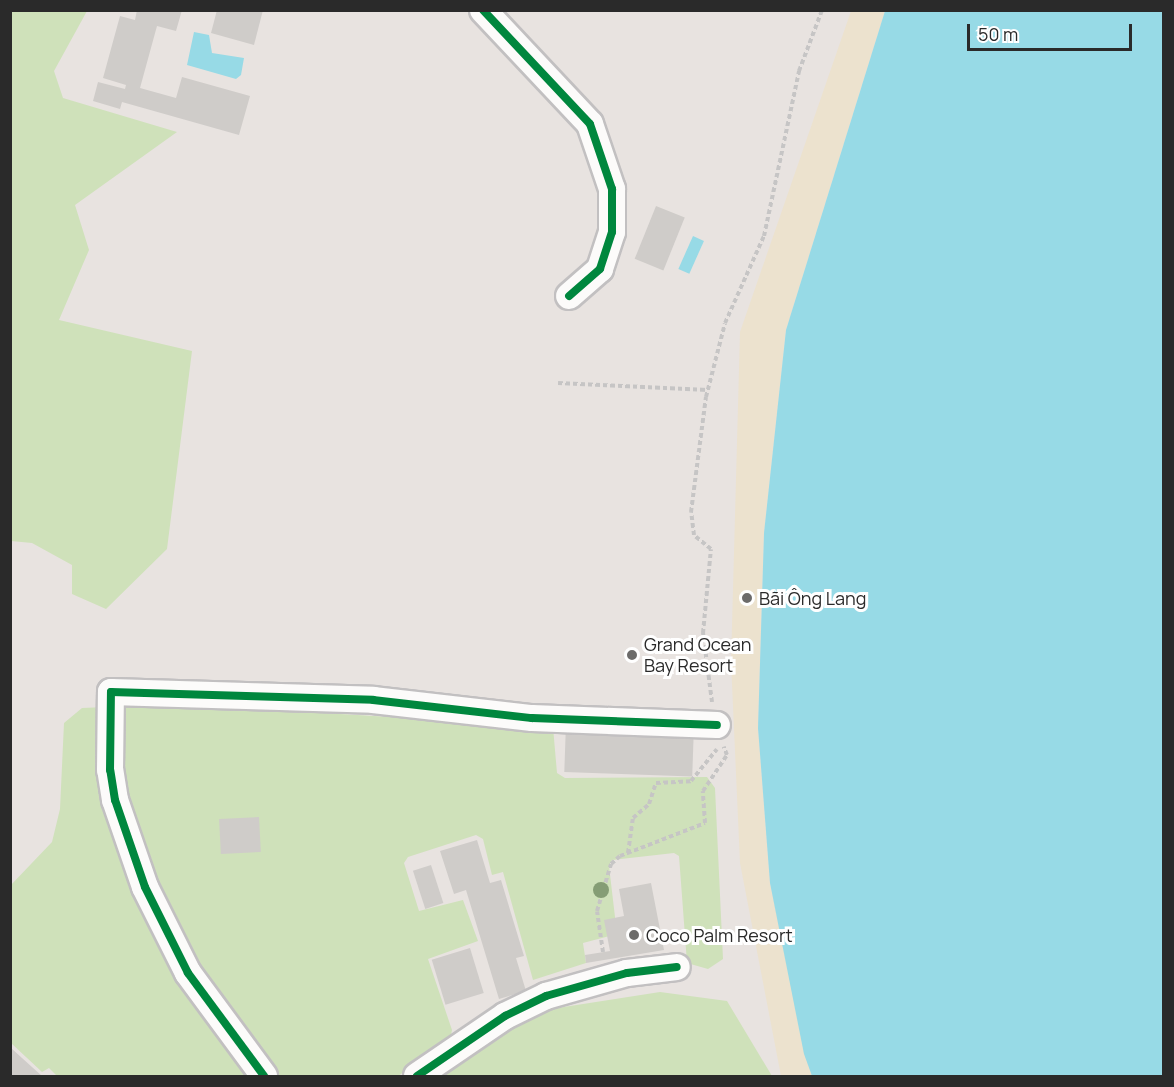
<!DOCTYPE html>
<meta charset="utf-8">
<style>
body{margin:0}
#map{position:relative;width:1174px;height:1087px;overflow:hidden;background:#e8e3e0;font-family:Manrope,sans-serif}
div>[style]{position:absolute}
.green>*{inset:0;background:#cfe1ba}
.sand>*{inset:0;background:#ece2ce}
.water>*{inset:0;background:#97dae6;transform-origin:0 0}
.building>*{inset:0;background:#cfccc9;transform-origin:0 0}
.path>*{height:4px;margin-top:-2px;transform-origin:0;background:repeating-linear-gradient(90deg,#c6c5c5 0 4.5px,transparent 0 7.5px)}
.roads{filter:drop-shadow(2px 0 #c2c0c1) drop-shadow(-2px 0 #c2c0c1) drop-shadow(0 2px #c2c0c1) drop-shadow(0 -2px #c2c0c1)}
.minor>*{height:26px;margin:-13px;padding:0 13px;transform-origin:13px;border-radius:13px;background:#fcfbfa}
.cycleway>*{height:8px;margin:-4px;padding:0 4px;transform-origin:4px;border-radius:4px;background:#00873e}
.trees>*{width:16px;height:16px;margin:-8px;border-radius:50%;background:#859d75}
.dots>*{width:16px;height:16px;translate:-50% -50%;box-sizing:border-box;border:3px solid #fff;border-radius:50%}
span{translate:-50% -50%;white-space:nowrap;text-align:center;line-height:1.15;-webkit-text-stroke:6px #fff;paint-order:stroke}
.poi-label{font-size:18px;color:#2a2a2a}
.left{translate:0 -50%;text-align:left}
.frame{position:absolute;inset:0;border:12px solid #2a2a2a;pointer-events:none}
.scale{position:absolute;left:967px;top:24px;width:165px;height:27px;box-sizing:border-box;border:3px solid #2a2a2a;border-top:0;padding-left:8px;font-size:18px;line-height:21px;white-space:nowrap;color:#2a2a2a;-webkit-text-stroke:4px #fff;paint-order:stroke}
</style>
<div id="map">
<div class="green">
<div style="clip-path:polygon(10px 11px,87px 11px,54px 71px,63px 98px,177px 132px,75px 205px,89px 250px,59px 320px,192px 351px,167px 549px,106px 609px,72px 594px,72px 565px,32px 543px,11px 541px)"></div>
<div style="clip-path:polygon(178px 704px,553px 727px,557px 773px,565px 778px,707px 777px,715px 788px,723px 959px,708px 969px,687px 963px,679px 856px,674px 853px,612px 860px,609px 866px,617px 934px,583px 943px,586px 963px,533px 980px,503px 872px,492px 875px,483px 839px,476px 835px,408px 857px,404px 863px,419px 911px,463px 900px,478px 941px,428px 959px,452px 1030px,450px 1040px,398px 1076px,57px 1076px,49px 1068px,42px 1072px,11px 1043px,10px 886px,52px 842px,60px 809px,64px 723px,82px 708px)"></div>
<div style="clip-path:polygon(660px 992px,727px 1001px,772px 1076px,439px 1076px,503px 1033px,551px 1009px)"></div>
</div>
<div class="sand">
<div style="clip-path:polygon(851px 11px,885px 11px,786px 330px,764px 533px,758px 728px,770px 883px,812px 1076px,781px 1076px,740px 863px,731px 662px,740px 332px)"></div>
</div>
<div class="water">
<div style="clip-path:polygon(885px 11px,1163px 11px,1163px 1076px,812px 1076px,804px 1054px,770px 883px,758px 728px,764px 533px,786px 330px)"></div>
<div style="clip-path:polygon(194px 32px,209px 35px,212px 53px,244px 58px,241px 75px,236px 79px,187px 65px)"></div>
<div style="left:693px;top:236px;width:12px;height:36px;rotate:24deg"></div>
</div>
<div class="building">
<div style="clip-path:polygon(137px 10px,182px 10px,176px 31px,157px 26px,140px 88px,176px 98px,182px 77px,250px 96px,239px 135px,122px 102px,120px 109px,93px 101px,98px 82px,125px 89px,126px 85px,103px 78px,120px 16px,135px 20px)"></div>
<div style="clip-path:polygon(217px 10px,263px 10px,254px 45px,211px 33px)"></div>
<div style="left:656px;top:206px;width:31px;height:57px;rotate:22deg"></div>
<div style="left:566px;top:723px;width:128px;height:49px;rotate:2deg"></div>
<div style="left:259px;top:817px;width:35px;height:40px;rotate:87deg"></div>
<div style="clip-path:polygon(477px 840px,490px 883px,501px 880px,524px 956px,516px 958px,526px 991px,499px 999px,466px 890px,454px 894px,440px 851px)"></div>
<div style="left:431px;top:865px;width:40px;height:19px;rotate:72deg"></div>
<div style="clip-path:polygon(651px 883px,664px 950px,586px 963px,585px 955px,610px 951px,604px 920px,624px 916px,619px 889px)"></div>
<div style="left:470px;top:948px;width:47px;height:40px;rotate:73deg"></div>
<div style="clip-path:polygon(10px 1047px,22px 1058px,42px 1076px,10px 1076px)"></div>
</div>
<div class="path">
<div style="left:558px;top:383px;width:150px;rotate:2.7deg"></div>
<div style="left:712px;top:702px;width:70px;rotate:-97.4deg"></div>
<div style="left:703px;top:633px;width:84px;rotate:-84.6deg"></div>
<div style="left:711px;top:549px;width:22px;rotate:-141deg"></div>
<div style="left:694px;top:535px;width:23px;rotate:-97deg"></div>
<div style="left:691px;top:512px;width:116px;rotate:-82.6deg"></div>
<div style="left:706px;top:397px;width:76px;rotate:-75.6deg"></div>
<div style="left:725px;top:323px;width:95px;rotate:-65.9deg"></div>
<div style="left:764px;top:236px;width:169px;rotate:-78deg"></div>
<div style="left:799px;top:71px;width:65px;rotate:-69.3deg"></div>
<div style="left:628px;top:853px;width:35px;rotate:-82deg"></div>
<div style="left:633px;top:818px;width:21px;rotate:-41deg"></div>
<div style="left:649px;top:804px;width:22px;rotate:-72deg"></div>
<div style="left:656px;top:783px;width:35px;rotate:-3deg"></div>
<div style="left:691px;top:781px;width:41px;rotate:-50.9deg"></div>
<div style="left:603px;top:952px;width:41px;rotate:-98.3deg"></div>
<div style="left:597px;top:911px;width:49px;rotate:-73.4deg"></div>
<div style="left:611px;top:864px;width:12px;rotate:-42deg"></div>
<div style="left:620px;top:856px;width:91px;rotate:-21.2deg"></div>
<div style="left:705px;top:823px;width:32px;rotate:-94deg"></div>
<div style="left:703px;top:791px;width:43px;rotate:-56.3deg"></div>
<div style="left:727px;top:755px;width:9px;rotate:-111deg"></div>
</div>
<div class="roads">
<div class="minor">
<div style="left:483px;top:10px;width:156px;rotate:46.8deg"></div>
<div style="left:590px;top:124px;width:69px;rotate:71.3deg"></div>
<div style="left:612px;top:189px;width:43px;rotate:90deg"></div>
<div style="left:612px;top:232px;width:39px;rotate:108deg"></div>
<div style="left:600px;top:269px;width:41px;rotate:138.9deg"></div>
<div style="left:264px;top:1076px;width:128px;rotate:-126.4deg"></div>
<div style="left:188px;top:973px;width:96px;rotate:-116.6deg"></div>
<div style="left:145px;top:887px;width:92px;rotate:-109deg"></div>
<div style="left:115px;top:800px;width:30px;rotate:-99deg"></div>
<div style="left:110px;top:770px;width:78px;rotate:-89.3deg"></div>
<div style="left:111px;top:692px;width:262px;rotate:1.7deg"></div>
<div style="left:373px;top:700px;width:160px;rotate:6.5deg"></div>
<div style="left:532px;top:718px;width:185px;rotate:2.2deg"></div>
<div style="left:417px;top:1076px;width:107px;rotate:-34.3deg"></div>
<div style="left:505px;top:1016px;width:46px;rotate:-26deg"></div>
<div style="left:546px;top:996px;width:84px;rotate:-15.9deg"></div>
<div style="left:627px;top:973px;width:50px;rotate:-6.8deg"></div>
</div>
</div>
<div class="cycleway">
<div style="left:483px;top:10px;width:156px;rotate:46.8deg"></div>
<div style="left:590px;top:124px;width:69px;rotate:71.3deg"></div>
<div style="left:612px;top:189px;width:43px;rotate:90deg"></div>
<div style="left:612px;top:232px;width:39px;rotate:108deg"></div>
<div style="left:600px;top:269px;width:41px;rotate:138.9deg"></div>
<div style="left:264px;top:1076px;width:128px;rotate:-126.4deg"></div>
<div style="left:188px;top:973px;width:96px;rotate:-116.6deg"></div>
<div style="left:145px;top:887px;width:92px;rotate:-109deg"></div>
<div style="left:115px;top:800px;width:30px;rotate:-99deg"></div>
<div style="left:110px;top:770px;width:78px;rotate:-89.3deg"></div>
<div style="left:111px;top:692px;width:262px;rotate:1.7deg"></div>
<div style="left:373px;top:700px;width:160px;rotate:6.5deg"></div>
<div style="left:532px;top:718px;width:185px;rotate:2.2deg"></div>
<div style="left:417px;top:1076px;width:107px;rotate:-34.3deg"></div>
<div style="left:505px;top:1016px;width:46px;rotate:-26deg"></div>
<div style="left:546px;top:996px;width:84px;rotate:-15.9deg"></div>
<div style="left:627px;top:973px;width:50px;rotate:-6.8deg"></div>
</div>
<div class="trees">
<div style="left:601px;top:890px"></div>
</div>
<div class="dots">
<div style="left:747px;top:598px;background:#6c6b6a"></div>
<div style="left:632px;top:655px;background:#6c6b6a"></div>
<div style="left:634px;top:935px;background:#6c6b6a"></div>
</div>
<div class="poi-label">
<span class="left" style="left:759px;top:598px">Bãi Ông Lang</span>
<span class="left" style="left:644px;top:655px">Grand Ocean<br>Bay Resort</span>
<span class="left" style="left:646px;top:935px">Coco Palm Resort</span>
</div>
<div class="frame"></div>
<div class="scale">50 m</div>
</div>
